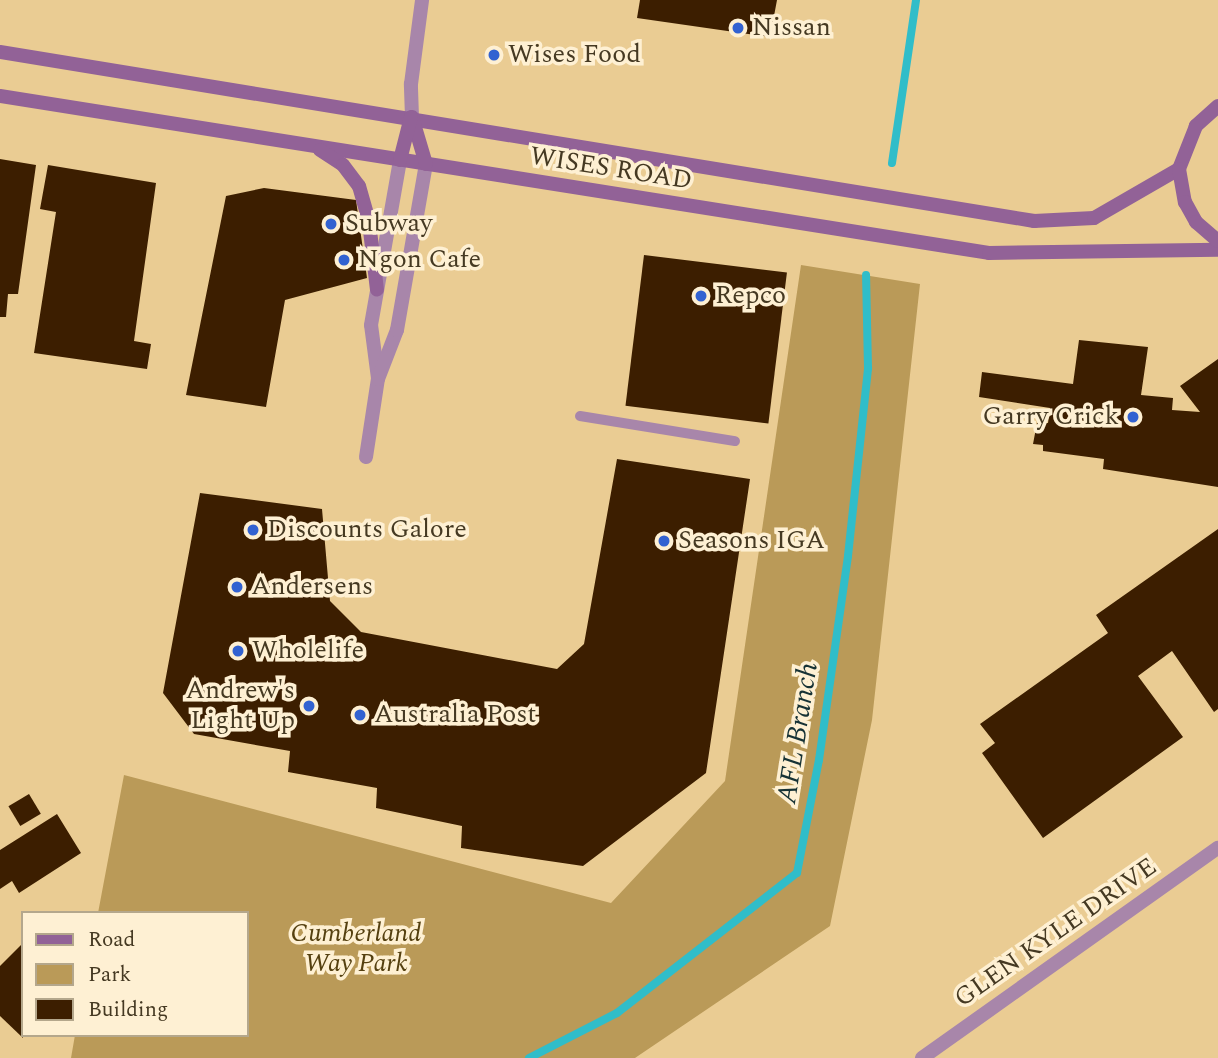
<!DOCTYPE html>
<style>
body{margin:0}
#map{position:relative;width:1218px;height:1058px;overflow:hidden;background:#eacc93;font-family:Spectral,serif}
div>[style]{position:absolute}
.green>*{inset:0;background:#ba9a58}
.stream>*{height:8px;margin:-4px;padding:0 4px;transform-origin:4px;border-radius:4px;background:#30bdc9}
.building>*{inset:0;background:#3c1e00;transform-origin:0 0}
.service>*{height:10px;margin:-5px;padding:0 5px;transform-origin:5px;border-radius:5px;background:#a886aa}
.minor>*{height:14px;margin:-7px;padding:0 7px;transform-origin:7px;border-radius:7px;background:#a886aa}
.tertiary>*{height:14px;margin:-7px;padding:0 7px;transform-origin:7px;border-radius:7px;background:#a886aa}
.secondary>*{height:14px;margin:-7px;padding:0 7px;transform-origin:7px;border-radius:7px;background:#926297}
.dots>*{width:19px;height:19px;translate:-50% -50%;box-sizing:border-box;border:4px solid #fef0d3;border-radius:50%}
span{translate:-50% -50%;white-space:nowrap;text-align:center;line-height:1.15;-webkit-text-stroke:7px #fef0d3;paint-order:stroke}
.poi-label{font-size:26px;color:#453922}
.left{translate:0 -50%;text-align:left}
.right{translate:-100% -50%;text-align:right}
.street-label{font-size:26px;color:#453922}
.park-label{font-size:26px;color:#554010;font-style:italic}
.water-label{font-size:28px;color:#163235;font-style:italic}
.legend{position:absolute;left:21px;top:911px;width:228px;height:126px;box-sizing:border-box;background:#fef0d3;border:2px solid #b4a78c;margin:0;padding:9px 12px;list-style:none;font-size:21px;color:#453922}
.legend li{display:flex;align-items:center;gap:14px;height:35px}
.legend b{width:35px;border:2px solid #b4a78c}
</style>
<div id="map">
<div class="green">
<div style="clip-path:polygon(801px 265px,920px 284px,872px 720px,830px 926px,635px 1058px,71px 1058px,75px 1035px,247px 1035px,247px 913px,98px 913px,124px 775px,611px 903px,725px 781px)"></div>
</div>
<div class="stream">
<div style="left:892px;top:163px;width:165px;rotate:-81.6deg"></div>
<div style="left:529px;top:1058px;width:99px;rotate:-27.1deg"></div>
<div style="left:617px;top:1013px;width:228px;rotate:-37.9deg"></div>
<div style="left:797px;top:873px;width:115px;rotate:-79deg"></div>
<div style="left:819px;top:760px;width:206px;rotate:-81.9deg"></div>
<div style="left:848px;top:556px;width:189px;rotate:-83.9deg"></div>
<div style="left:868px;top:368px;width:93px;rotate:-91.2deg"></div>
</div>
<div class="building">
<div style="clip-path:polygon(640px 0,777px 0,770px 37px,637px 18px)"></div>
<div style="clip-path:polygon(0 159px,36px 165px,18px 294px,8px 294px,6px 317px,0 317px)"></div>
<div style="clip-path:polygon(48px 165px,156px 183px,134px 341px,151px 344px,147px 369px,34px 353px,56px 212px,40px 209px)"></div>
<div style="clip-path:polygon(264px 188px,356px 200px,367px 278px,285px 300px,266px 407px,186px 395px,226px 196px)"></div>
<div style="left:644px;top:255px;width:144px;height:152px;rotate:7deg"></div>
<div style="clip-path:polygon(1079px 340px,1148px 347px,1141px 395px,1173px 398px,1172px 410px,1200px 412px,1180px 386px,1218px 359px,1218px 487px,1103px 469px,1104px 459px,1043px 451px,1043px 445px,1033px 444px,1037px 423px,1048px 423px,1050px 408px,979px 397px,982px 372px,1073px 384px)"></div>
<div style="clip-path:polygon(617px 459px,750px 479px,706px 773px,583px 866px,461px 848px,462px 826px,376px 808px,377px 788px,288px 772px,290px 751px,194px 734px,163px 693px,200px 493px,322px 509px,330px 601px,361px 632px,557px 669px,584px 644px)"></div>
<div style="clip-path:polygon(1218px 529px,1218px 709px,1214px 712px,1172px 651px,1138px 676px,1183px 737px,1043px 838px,982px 753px,995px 743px,980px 724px,1108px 633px,1096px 615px)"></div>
<div style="left:29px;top:794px;width:23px;height:24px;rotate:59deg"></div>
<div style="clip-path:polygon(57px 814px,81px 853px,19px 893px,12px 881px,0 889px,0 850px)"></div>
<div style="clip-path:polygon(23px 943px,23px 1038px,0 1016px,0 966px)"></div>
</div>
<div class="service">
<div style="left:580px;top:416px;width:157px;rotate:9.2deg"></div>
</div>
<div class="minor">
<div style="left:412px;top:117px;width:33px;rotate:-92deg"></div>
<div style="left:411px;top:84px;width:85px;rotate:-82.5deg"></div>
<div style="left:378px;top:378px;width:53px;rotate:-97.5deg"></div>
<div style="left:371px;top:325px;width:168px;rotate:-80deg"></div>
<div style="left:366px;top:457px;width:79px;rotate:-81.3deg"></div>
<div style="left:378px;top:379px;width:53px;rotate:-68.8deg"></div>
<div style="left:397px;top:330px;width:169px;rotate:-80.1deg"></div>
</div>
<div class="tertiary">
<div style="left:922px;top:1058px;width:363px;rotate:-35.4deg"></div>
</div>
<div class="secondary">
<div style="left:0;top:52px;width:1048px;rotate:9.28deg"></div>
<div style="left:1034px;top:221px;width:60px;rotate:-2.9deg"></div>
<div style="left:1094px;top:218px;width:98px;rotate:-30deg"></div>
<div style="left:0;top:96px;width:1001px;rotate:9.02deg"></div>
<div style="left:989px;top:253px;width:229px;rotate:-0.8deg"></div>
<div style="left:1218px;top:106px;width:30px;rotate:138deg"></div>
<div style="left:1196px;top:126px;width:46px;rotate:111.6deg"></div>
<div style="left:1179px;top:169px;width:34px;rotate:80deg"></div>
<div style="left:1185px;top:202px;width:23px;rotate:61deg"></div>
<div style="left:1196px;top:222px;width:29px;rotate:41deg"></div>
<div style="left:412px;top:117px;width:49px;rotate:73.4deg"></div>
<div style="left:320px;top:150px;width:27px;rotate:33deg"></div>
<div style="left:343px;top:165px;width:26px;rotate:53deg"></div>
<div style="left:359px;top:186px;width:37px;rotate:74deg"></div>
<div style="left:369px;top:222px;width:68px;rotate:83.3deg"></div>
<div style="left:400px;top:160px;width:44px;rotate:-75.7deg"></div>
</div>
<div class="dots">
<div style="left:738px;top:28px;background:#3262d1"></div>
<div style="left:494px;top:55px;background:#3262d1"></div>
<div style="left:331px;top:224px;background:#3262d1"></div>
<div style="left:344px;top:260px;background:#3262d1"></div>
<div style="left:701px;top:296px;background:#3262d1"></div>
<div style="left:1133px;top:417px;background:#3262d1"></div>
<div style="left:253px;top:530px;background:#3262d1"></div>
<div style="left:664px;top:541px;background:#3262d1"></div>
<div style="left:237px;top:587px;background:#3262d1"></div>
<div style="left:238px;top:651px;background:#3262d1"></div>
<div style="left:309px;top:706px;background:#3262d1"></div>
<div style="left:360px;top:715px;background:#3262d1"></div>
</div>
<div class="poi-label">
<span class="left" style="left:752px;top:28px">Nissan</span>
<span class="left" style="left:508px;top:55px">Wises Food</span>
<span class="left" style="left:345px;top:224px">Subway</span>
<span class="left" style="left:358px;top:260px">Ngon Cafe</span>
<span class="left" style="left:715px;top:296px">Repco</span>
<span class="right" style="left:1119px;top:417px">Garry Crick</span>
<span class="left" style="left:267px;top:530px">Discounts Galore</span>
<span class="left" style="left:678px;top:541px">Seasons IGA</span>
<span class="left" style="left:251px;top:587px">Andersens</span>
<span class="left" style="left:252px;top:651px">Wholelife</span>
<span class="right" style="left:295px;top:706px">Andrew's<br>Light Up</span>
<span class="left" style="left:374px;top:715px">Australia Post</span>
</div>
<div class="street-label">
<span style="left:611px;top:169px;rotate:9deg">WISES ROAD</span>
<span style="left:1056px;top:933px;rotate:-35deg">GLEN KYLE DRIVE</span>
</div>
<div class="park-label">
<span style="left:356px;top:949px">Cumberland<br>Way Park</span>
</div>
<div class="water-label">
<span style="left:798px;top:733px;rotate:-81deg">AFL Branch</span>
</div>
<ul class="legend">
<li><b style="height:9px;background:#926297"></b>Road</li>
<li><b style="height:19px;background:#ba9a58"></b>Park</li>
<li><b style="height:19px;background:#3c1e00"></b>Building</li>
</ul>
</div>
